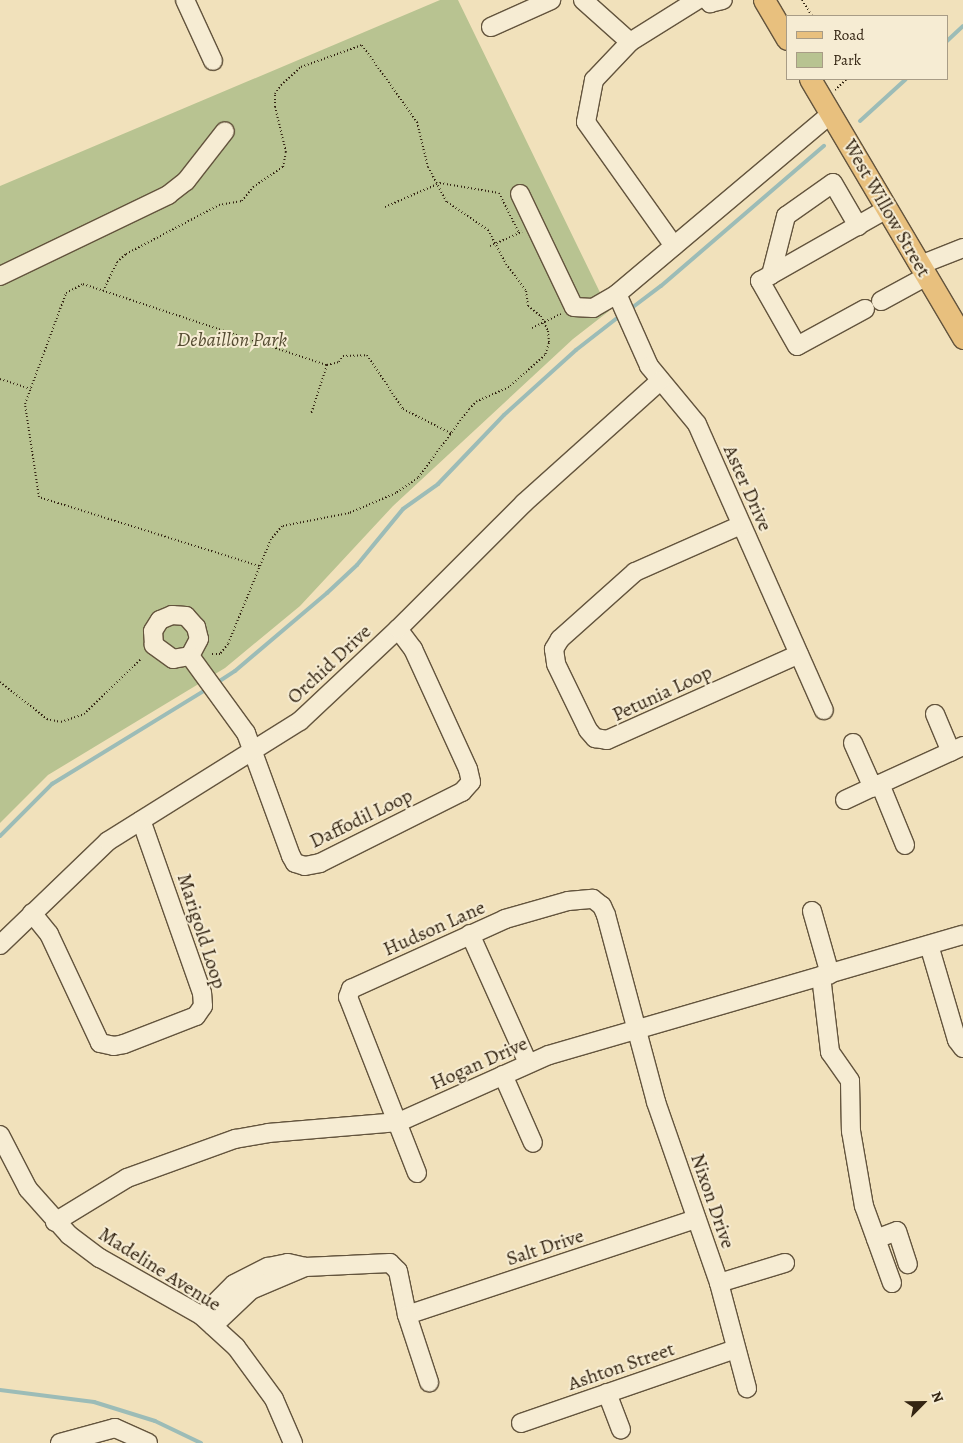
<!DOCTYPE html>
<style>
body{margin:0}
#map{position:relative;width:963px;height:1443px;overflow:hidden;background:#f1e1bb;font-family:Alegreya,serif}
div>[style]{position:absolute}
.green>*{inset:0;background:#b8c391}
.stream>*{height:4px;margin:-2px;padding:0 2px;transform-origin:2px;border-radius:2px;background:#9cbcb7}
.path>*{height:2px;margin-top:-1px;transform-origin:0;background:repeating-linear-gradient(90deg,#342513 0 1px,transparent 0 3.5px)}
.roads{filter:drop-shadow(1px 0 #63543d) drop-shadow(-1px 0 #63543d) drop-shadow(0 1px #63543d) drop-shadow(0 -1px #63543d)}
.minor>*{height:18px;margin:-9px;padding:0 9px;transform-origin:9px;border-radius:9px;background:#f6ecd3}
.major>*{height:21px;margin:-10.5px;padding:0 10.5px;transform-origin:10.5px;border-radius:10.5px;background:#e8c07e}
span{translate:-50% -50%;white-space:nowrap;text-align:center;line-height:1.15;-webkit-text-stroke:4px #f6ecd3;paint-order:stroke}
.street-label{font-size:20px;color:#342513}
.park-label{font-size:20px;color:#554c32;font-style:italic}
.legend{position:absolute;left:786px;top:15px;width:162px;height:65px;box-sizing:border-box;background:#f6ecd3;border:1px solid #a89c86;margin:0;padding:6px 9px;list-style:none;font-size:15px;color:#342513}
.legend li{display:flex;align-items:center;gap:10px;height:25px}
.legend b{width:25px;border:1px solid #a89c86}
.north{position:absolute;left:898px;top:1378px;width:50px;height:50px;-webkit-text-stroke:4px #f6ecd3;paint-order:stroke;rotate:67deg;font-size:14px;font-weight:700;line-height:20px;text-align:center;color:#342513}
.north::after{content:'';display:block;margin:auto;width:18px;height:22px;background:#342513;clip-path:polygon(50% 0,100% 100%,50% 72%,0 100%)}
</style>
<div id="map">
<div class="green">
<div style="clip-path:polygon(440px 0,458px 0,609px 311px,573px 339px,393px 506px,300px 606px,225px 668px,48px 775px,0 823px,0 186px)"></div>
</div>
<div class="stream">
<div style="left:947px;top:41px;width:22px;rotate:-43deg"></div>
<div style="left:860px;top:121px;width:62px;rotate:-42.4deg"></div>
<div style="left:629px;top:310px;width:40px;rotate:-37deg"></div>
<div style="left:661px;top:286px;width:215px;rotate:-40.7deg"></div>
<div style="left:215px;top:684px;width:24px;rotate:-33deg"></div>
<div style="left:235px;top:671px;width:121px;rotate:-40.3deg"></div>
<div style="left:327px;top:593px;width:41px;rotate:-43deg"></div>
<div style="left:357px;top:565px;width:72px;rotate:-50.6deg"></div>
<div style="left:403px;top:509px;width:43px;rotate:-35.5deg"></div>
<div style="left:438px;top:484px;width:95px;rotate:-46.3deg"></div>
<div style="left:504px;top:415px;width:97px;rotate:-42.1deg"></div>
<div style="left:576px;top:350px;width:57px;rotate:-37.9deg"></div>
<div style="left:0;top:836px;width:74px;rotate:-45deg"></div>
<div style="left:52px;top:784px;width:182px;rotate:-31.5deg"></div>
<div style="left:0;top:1390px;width:95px;rotate:7.3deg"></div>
<div style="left:94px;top:1402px;width:64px;rotate:17.3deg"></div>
<div style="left:155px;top:1421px;width:51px;rotate:25.6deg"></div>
</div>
<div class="path">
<div style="left:802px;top:0;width:19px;rotate:58deg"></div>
<div style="left:835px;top:90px;width:16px;rotate:-43deg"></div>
<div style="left:385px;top:207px;width:60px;rotate:-23.6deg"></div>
<div style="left:440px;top:183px;width:60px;rotate:9.6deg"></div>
<div style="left:499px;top:193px;width:45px;rotate:63.4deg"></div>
<div style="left:490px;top:246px;width:35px;rotate:-24deg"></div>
<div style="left:103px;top:291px;width:32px;rotate:-64deg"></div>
<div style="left:117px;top:262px;width:12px;rotate:-42deg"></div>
<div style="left:126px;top:254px;width:105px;rotate:-27.8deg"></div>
<div style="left:219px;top:205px;width:23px;rotate:-10deg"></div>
<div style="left:242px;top:201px;width:18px;rotate:-52deg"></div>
<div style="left:253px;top:187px;width:36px;rotate:-34deg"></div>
<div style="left:283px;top:167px;width:15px;rotate:-79deg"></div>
<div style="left:286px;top:152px;width:46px;rotate:-103.7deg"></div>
<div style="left:275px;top:107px;width:13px;rotate:-90deg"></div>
<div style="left:275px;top:94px;width:11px;rotate:-56deg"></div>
<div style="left:281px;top:85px;width:27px;rotate:-42deg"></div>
<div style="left:301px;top:67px;width:65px;rotate:-19.8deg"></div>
<div style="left:362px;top:45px;width:95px;rotate:54.5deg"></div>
<div style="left:417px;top:122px;width:46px;rotate:76.3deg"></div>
<div style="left:428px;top:167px;width:40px;rotate:62deg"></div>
<div style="left:447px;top:202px;width:50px;rotate:34.3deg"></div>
<div style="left:488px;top:230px;width:38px;rotate:62deg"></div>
<div style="left:506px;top:264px;width:34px;rotate:53deg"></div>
<div style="left:526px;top:291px;width:15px;rotate:82deg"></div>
<div style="left:528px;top:306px;width:16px;rotate:38deg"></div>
<div style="left:541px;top:316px;width:17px;rotate:65deg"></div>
<div style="left:548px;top:331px;width:12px;rotate:85deg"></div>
<div style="left:549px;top:343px;width:13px;rotate:108deg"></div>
<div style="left:545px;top:355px;width:48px;rotate:138.4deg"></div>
<div style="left:509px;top:387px;width:35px;rotate:156deg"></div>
<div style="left:477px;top:401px;width:11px;rotate:135deg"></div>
<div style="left:469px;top:409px;width:86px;rotate:126.5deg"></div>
<div style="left:418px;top:478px;width:27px;rotate:146deg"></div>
<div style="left:396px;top:493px;width:51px;rotate:156.9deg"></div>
<div style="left:349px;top:513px;width:68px;rotate:169deg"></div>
<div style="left:282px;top:526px;width:17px;rotate:130deg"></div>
<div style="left:271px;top:539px;width:113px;rotate:112.3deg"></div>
<div style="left:228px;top:644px;width:13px;rotate:129deg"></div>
<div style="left:220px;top:654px;width:8px;rotate:180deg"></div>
<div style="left:532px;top:328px;width:32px;rotate:-26deg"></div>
<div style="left:327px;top:365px;width:12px;rotate:-14deg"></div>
<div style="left:339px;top:362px;width:7px;rotate:-56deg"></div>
<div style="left:343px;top:356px;width:24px;rotate:-2deg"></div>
<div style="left:367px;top:355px;width:65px;rotate:56.3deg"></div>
<div style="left:403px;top:409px;width:55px;rotate:27deg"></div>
<div style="left:0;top:379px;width:32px;rotate:18deg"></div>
<div style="left:259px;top:566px;width:231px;rotate:-162.6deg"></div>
<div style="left:39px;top:497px;width:94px;rotate:-98.6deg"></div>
<div style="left:25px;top:404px;width:118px;rotate:-69.7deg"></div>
<div style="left:66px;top:293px;width:19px;rotate:-28deg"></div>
<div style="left:83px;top:284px;width:257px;rotate:18.4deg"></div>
<div style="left:327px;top:365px;width:52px;rotate:108.1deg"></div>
<div style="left:0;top:682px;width:60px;rotate:38.2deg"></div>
<div style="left:47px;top:719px;width:14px;rotate:12deg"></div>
<div style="left:61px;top:722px;width:24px;rotate:-19deg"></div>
<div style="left:84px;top:714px;width:79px;rotate:-44deg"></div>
</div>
<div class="roads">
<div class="minor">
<div style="left:185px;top:0;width:67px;rotate:65.3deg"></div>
<div style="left:583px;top:0;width:63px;rotate:41.8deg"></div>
<div style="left:708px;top:0;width:4px;rotate:56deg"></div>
<div style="left:710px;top:3px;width:13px;rotate:-13deg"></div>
<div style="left:491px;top:27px;width:66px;rotate:-24.2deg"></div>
<div style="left:520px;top:194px;width:125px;rotate:64.5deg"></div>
<div style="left:574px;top:307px;width:19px;rotate:3deg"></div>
<div style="left:593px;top:308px;width:28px;rotate:-30deg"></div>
<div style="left:617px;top:294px;width:280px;rotate:-40.1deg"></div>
<div style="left:674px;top:246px;width:152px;rotate:-125.4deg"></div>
<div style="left:586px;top:122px;width:43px;rotate:-79.2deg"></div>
<div style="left:594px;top:80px;width:52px;rotate:-46.5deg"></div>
<div style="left:630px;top:42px;width:79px;rotate:-32.1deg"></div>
<div style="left:920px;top:265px;width:46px;rotate:-21.6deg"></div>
<div style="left:771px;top:275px;width:61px;rotate:-75.7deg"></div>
<div style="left:786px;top:216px;width:57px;rotate:-35.1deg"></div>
<div style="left:833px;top:183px;width:50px;rotate:59.8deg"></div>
<div style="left:0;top:276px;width:187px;rotate:-25.7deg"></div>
<div style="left:168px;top:195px;width:23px;rotate:-38deg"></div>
<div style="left:186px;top:181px;width:63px;rotate:-52deg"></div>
<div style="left:617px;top:294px;width:79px;rotate:66deg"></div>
<div style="left:649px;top:366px;width:75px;rotate:50.4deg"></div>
<div style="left:697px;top:424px;width:313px;rotate:66.1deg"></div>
<div style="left:881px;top:301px;width:52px;rotate:-28.5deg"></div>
<div style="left:865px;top:309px;width:77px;rotate:151.4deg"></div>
<div style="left:797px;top:346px;width:75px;rotate:-119.6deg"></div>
<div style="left:760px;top:281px;width:146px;rotate:-29.6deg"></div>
<div style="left:741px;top:525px;width:116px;rotate:156.1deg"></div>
<div style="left:635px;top:572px;width:101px;rotate:138.2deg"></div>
<div style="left:560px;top:639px;width:12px;rotate:121deg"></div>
<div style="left:554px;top:649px;width:15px;rotate:82deg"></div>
<div style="left:556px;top:664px;width:73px;rotate:64.1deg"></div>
<div style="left:588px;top:730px;width:11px;rotate:49deg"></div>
<div style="left:595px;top:738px;width:12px;rotate:9deg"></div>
<div style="left:607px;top:740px;width:210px;rotate:-24.1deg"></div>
<div style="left:190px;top:656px;width:17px;rotate:170deg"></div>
<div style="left:173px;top:659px;width:24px;rotate:-144deg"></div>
<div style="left:154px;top:645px;width:14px;rotate:-94deg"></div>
<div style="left:153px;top:631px;width:13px;rotate:-58deg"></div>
<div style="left:160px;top:620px;width:13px;rotate:-23deg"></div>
<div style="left:172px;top:615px;width:14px;rotate:4deg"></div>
<div style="left:186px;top:616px;width:15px;rotate:48deg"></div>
<div style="left:196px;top:627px;width:12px;rotate:76deg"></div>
<div style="left:199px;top:639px;width:19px;rotate:118deg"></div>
<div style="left:190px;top:656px;width:95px;rotate:54deg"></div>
<div style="left:246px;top:733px;width:131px;rotate:69.9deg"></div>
<div style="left:291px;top:856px;width:8px;rotate:60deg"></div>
<div style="left:295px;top:863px;width:10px;rotate:17deg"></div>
<div style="left:305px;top:866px;width:15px;rotate:-11deg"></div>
<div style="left:320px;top:863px;width:159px;rotate:-26.6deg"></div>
<div style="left:462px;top:792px;width:13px;rotate:-48deg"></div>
<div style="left:471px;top:782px;width:13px;rotate:-103deg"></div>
<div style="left:468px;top:769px;width:132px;rotate:-114.6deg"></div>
<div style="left:413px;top:649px;width:25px;rotate:-127deg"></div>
<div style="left:935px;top:714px;width:41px;rotate:67.2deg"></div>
<div style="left:853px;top:743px;width:49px;rotate:66deg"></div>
<div style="left:845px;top:800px;width:38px;rotate:-25deg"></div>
<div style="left:905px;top:845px;width:66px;rotate:-112.3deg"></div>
<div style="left:880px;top:784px;width:91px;rotate:-24.6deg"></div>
<div style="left:812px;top:911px;width:66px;rotate:74.1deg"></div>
<div style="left:32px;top:913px;width:27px;rotate:51deg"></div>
<div style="left:49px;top:934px;width:120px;rotate:64.9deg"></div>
<div style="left:100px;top:1043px;width:14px;rotate:12deg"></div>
<div style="left:114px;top:1046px;width:10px;rotate:-11deg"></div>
<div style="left:124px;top:1044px;width:77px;rotate:-21.3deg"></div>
<div style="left:196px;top:1016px;width:12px;rotate:-55deg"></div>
<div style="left:203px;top:1006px;width:13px;rotate:-94deg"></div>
<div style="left:202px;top:993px;width:183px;rotate:-109.4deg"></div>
<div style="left:470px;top:934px;width:141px;rotate:65.8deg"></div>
<div style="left:0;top:945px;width:150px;rotate:-43.9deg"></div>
<div style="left:108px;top:841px;width:226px;rotate:-32deg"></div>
<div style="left:300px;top:721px;width:134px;rotate:-43.2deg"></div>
<div style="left:398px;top:629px;width:178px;rotate:-45deg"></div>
<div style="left:524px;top:503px;width:183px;rotate:-41.9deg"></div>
<div style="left:929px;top:945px;width:99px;rotate:73.6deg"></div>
<div style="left:957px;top:1040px;width:10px;rotate:53deg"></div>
<div style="left:821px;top:976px;width:77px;rotate:83.2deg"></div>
<div style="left:830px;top:1052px;width:35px;rotate:55deg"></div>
<div style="left:850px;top:1081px;width:50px;rotate:88.9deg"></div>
<div style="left:851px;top:1131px;width:76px;rotate:80.2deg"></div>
<div style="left:864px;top:1206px;width:82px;rotate:70deg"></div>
<div style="left:503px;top:1075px;width:74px;rotate:66.2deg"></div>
<div style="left:0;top:1135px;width:61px;rotate:62.6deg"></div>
<div style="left:28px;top:1189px;width:62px;rotate:48.3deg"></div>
<div style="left:69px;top:1235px;width:39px;rotate:37deg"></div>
<div style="left:100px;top:1258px;width:117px;rotate:29.6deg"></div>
<div style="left:202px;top:1316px;width:46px;rotate:42.4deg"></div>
<div style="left:236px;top:1347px;width:64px;rotate:53.8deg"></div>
<div style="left:274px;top:1399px;width:48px;rotate:66.6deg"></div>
<div style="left:417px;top:1173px;width:189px;rotate:-111.4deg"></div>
<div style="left:348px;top:997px;width:9px;rotate:-69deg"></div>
<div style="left:351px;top:989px;width:169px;rotate:-24.4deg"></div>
<div style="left:505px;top:919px;width:66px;rotate:-15.9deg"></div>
<div style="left:568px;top:901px;width:25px;rotate:-5deg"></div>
<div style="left:593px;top:899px;width:11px;rotate:38deg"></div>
<div style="left:602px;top:906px;width:10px;rotate:66deg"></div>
<div style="left:606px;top:915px;width:194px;rotate:75deg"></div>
<div style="left:656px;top:1102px;width:192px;rotate:70.8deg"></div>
<div style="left:719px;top:1283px;width:109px;rotate:75.1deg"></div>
<div style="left:55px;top:1222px;width:84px;rotate:-31.4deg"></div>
<div style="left:127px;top:1178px;width:115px;rotate:-19.9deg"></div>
<div style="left:235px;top:1139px;width:34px;rotate:-10deg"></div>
<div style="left:268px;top:1133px;width:131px;rotate:-4.8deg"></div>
<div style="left:399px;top:1122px;width:164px;rotate:-24.1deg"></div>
<div style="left:549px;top:1055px;width:431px;rotate:-16.2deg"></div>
<div style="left:876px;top:1239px;width:22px;rotate:-21deg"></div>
<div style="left:897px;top:1231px;width:35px;rotate:72deg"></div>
<div style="left:719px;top:1283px;width:69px;rotate:-16.9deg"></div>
<div style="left:407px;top:1315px;width:305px;rotate:-18.4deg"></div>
<div style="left:202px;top:1316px;width:45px;rotate:-45deg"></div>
<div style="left:234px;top:1284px;width:38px;rotate:-27deg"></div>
<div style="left:268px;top:1267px;width:20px;rotate:-11deg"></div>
<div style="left:288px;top:1263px;width:17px;rotate:13deg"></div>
<div style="left:305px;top:1267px;width:85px;rotate:-2.7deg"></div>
<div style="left:390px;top:1263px;width:11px;rotate:45deg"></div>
<div style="left:398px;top:1271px;width:45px;rotate:78.4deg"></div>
<div style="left:407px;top:1315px;width:71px;rotate:71.8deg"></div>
<div style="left:213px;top:1326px;width:52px;rotate:-43.5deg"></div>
<div style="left:251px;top:1290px;width:59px;rotate:-23.1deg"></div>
<div style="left:607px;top:1393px;width:39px;rotate:69deg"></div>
<div style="left:521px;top:1423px;width:227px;rotate:-19deg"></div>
<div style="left:60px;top:1443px;width:57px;rotate:-15.3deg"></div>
<div style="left:115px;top:1428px;width:36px;rotate:24deg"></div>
</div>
<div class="major">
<div style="left:764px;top:0;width:45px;rotate:59.5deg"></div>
<div style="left:810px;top:79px;width:301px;rotate:59.4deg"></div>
</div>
</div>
<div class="street-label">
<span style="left:887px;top:208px;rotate:60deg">West Willow Street</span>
<span style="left:748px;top:488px;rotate:66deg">Aster Drive</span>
<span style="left:329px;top:664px;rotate:-43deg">Orchid Drive</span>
<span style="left:662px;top:693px;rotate:-25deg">Petunia Loop</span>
<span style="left:361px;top:818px;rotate:-26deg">Daffodil Loop</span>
<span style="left:434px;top:928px;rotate:-24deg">Hudson Lane</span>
<span style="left:202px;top:931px;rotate:72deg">Marigold Loop</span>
<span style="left:479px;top:1063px;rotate:-24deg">Hogan Drive</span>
<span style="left:713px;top:1201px;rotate:71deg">Nixon Drive</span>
<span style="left:545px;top:1247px;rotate:-18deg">Salt Drive</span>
<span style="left:160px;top:1269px;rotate:32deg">Madeline Avenue</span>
<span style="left:621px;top:1366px;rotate:-19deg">Ashton Street</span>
</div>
<div class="park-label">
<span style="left:232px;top:339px">Debaillon Park</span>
</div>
<ul class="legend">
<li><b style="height:6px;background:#e8c07e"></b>Road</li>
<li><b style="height:14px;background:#b8c391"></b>Park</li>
</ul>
<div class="north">N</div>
</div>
